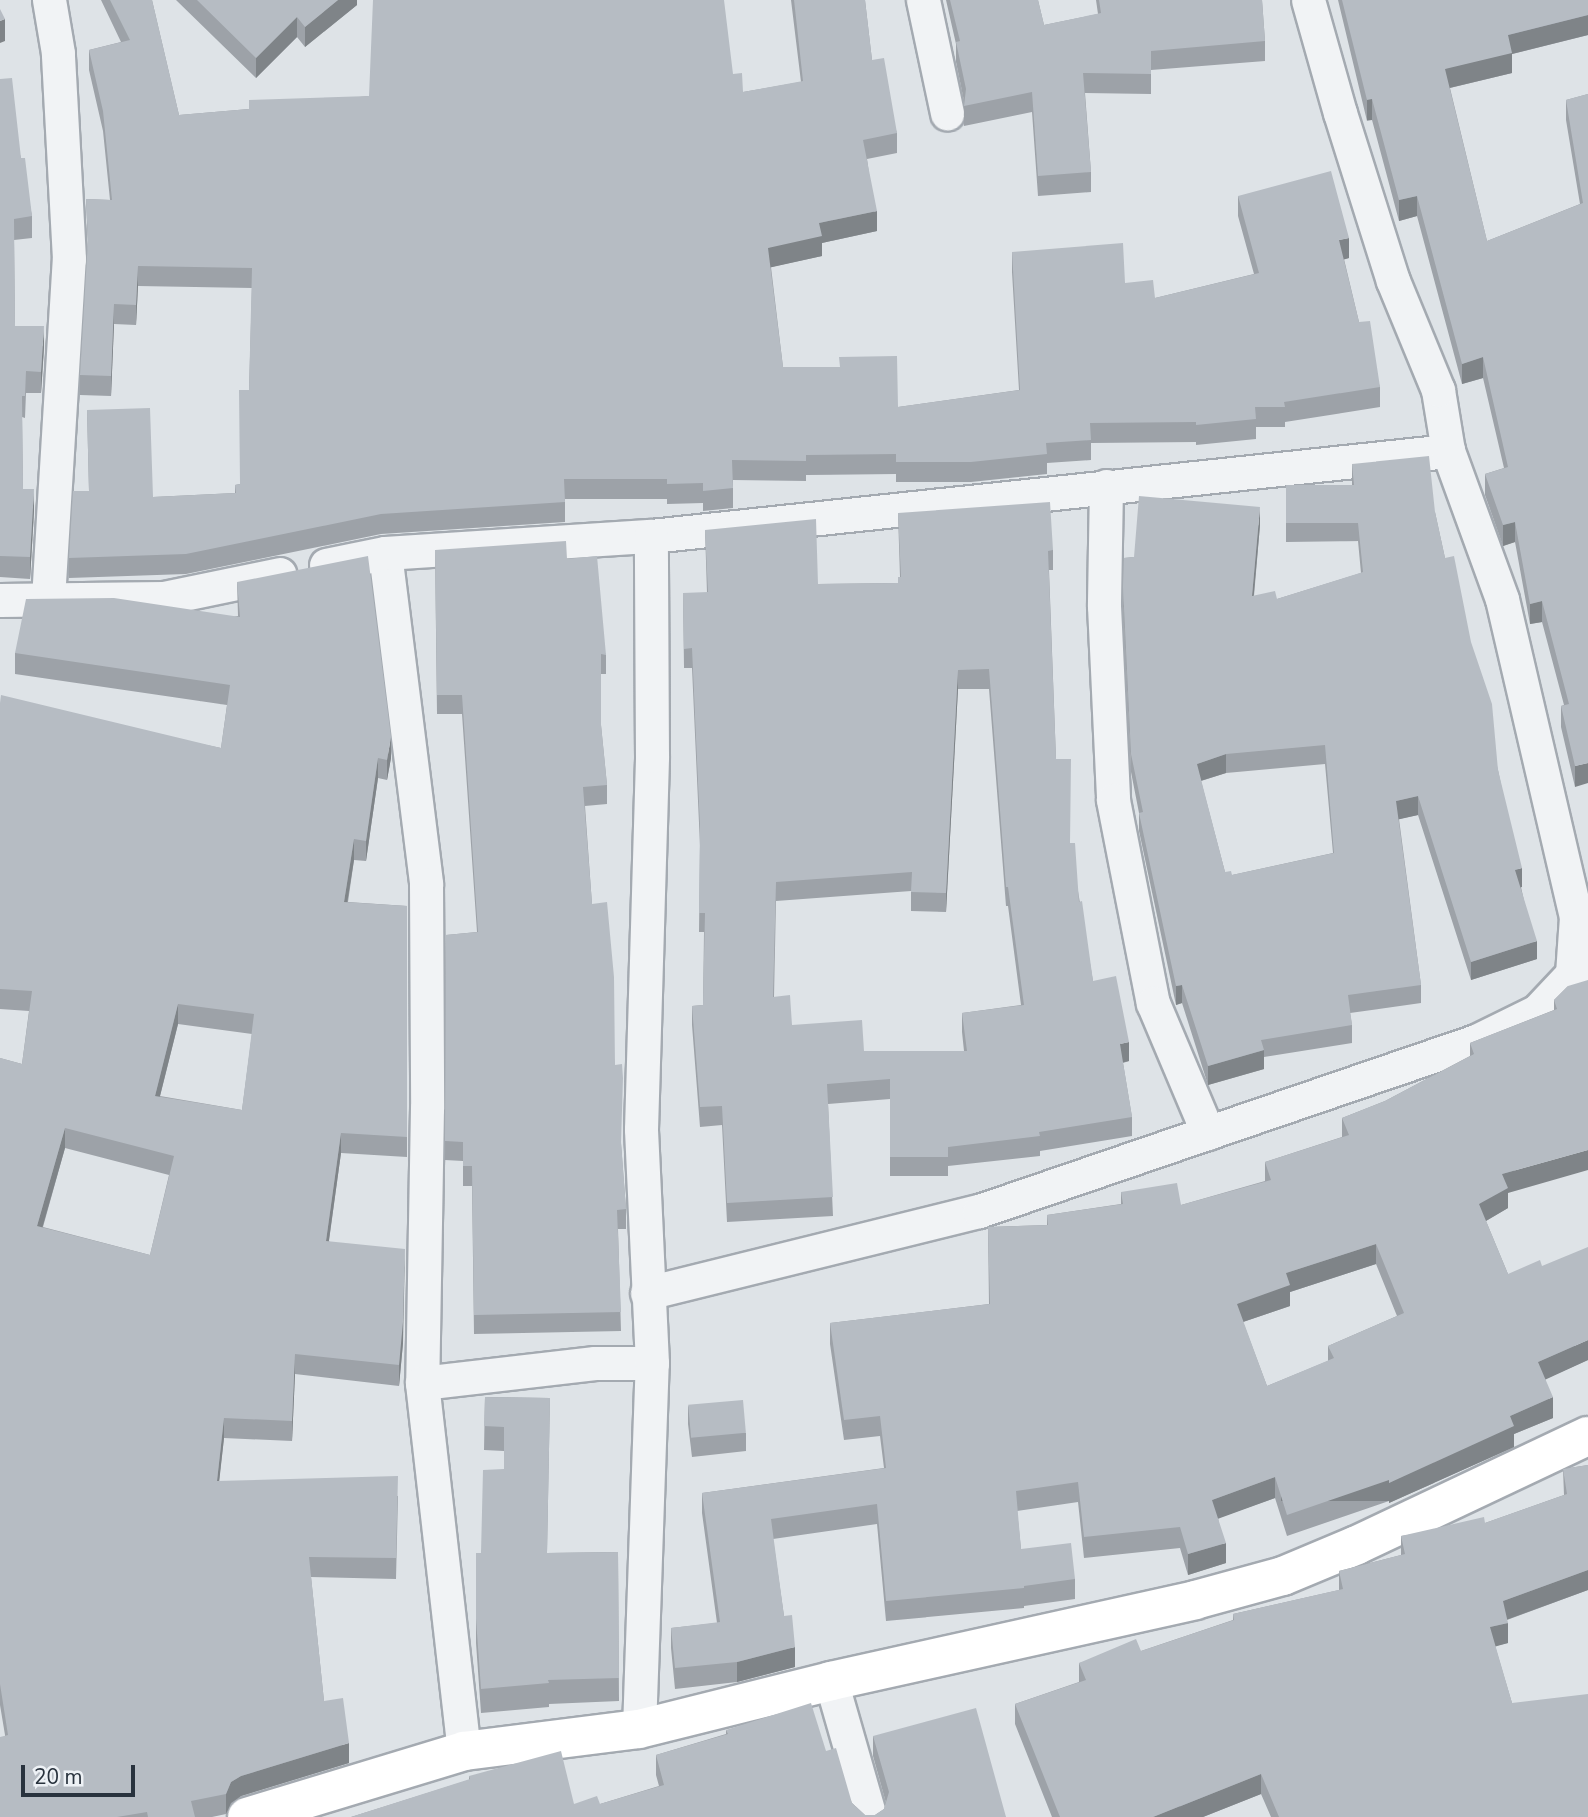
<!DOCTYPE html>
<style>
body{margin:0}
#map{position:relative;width:1588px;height:1817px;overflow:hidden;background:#dee3e7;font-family:"Nunito Sans",sans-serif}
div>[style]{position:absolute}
.roads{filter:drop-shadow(2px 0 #a4aab1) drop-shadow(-2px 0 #a4aab1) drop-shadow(0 2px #a4aab1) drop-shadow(0 -2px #a4aab1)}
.street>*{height:33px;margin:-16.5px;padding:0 16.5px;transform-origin:16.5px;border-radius:16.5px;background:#f1f3f5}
.secondary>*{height:38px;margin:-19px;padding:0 19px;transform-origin:19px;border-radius:19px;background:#fff}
.wall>*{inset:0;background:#9da2a8}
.shaded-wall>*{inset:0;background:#7f8488;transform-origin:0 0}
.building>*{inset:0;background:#b6bcc3;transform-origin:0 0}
span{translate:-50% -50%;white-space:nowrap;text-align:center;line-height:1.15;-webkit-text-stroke:5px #edf1f5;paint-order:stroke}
.scale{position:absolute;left:21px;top:1765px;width:114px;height:32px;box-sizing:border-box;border:4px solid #28323d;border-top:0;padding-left:9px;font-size:21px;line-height:24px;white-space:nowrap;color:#28323d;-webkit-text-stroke:5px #edf1f5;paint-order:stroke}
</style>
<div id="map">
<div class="roads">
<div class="street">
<div style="left:923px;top:0;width:116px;rotate:78deg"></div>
<div style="left:1106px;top:486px;width:120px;rotate:91deg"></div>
<div style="left:1104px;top:606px;width:194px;rotate:87.3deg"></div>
<div style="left:1113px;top:800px;width:207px;rotate:78.9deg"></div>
<div style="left:1153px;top:1003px;width:141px;rotate:67.1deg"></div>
<div style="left:385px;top:553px;width:334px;rotate:82.9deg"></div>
<div style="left:426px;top:884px;width:224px;rotate:89.7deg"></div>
<div style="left:427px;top:1108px;width:275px;rotate:91deg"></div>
<div style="left:422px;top:1383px;width:370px;rotate:83.5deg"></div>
<div style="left:326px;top:565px;width:60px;rotate:-11.5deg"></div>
<div style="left:385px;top:553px;width:267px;rotate:-3.7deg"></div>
<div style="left:651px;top:536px;width:802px;rotate:-6.09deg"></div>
<div style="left:48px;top:599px;width:341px;rotate:-86.5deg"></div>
<div style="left:69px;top:259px;width:206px;rotate:-93.1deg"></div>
<div style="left:58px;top:53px;width:54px;rotate:-99.6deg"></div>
<div style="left:0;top:600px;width:164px;rotate:-0.7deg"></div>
<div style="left:164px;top:598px;width:118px;rotate:-11.7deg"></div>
<div style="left:647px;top:1293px;width:342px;rotate:-13.9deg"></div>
<div style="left:979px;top:1211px;width:525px;rotate:-18.88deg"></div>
<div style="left:1476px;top:1041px;width:68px;rotate:-26.2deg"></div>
<div style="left:1537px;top:1011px;width:51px;rotate:-46.6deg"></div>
<div style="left:1572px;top:974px;width:57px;rotate:-86deg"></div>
<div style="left:1576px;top:917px;width:326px;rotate:-103.1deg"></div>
<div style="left:1502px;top:599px;width:158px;rotate:-110deg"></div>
<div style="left:1448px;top:451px;width:62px;rotate:-99.3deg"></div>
<div style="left:1438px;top:390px;width:118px;rotate:-112.4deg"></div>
<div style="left:1393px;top:281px;width:176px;rotate:-107.5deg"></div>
<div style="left:1340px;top:113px;width:117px;rotate:-105.8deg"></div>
<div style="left:422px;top:1383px;width:174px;rotate:-6.6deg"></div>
<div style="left:595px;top:1363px;width:57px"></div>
<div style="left:831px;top:1681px;width:141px;rotate:74deg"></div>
<div style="left:639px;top:1729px;width:366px;rotate:-88deg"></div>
<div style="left:652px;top:1363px;width:234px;rotate:-92.7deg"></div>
<div style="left:641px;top:1129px;width:373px;rotate:-88.3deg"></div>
<div style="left:652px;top:756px;width:220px;rotate:-90.3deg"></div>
</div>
<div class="secondary">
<div style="left:247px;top:1817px;width:227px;rotate:-16.9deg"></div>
<div style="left:464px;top:1751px;width:176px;rotate:-7.2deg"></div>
<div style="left:639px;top:1729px;width:198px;rotate:-14deg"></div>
<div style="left:831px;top:1681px;width:373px;rotate:-12.5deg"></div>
<div style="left:1195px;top:1600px;width:91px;rotate:-15.3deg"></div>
<div style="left:1283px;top:1576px;width:80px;rotate:-22.7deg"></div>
<div style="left:1357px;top:1545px;width:255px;rotate:-25.3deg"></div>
</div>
</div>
<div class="wall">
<div style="clip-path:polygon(101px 0,152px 0,179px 115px,249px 109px,369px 96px,733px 74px,743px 92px,801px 82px,791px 0,865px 0,872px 60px,897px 133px,897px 153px,867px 159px,877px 231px,822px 243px,822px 256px,771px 267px,783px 367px,898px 407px,1019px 390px,1012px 272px,1012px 252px,1125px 283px,1155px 298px,1254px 274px,1238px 216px,1238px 196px,1349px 258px,1344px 259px,1359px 322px,1380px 387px,1380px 407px,1285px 422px,1285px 427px,1256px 427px,1256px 439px,1196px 445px,1196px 442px,1091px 443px,1091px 460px,1047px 463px,1047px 474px,971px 482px,896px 482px,896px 474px,806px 475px,806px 481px,733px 480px,733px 508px,703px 511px,703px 503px,667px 504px,667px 499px,565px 499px,565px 522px,381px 534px,186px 574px,69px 578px,69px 558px,89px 491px,87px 410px,153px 497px,235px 493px,235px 485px,240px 484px,249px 390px,252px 288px,138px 286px,136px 325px,114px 324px,111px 396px,80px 395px,80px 375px,88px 249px,86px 199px,110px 200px,103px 131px,89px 70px,89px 50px,121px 42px)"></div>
<div style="clip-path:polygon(176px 0,357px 0,357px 5px,305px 47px,297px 37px,256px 78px)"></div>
<div style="clip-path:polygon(946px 0,1038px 0,1044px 25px,1098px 14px,1096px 0,1262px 0,1265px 41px,1265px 61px,1151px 70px,1151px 94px,1085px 93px,1091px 172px,1091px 192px,1038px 196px,1032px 112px,964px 126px,964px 101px,956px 62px,956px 44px)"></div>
<div style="clip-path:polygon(1338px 0,1588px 0,1588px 35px,1512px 54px,1512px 73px,1450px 88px,1487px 241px,1580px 204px,1566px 120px,1566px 100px,1588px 94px,1575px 787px,1561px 727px,1561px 706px,1564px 705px,1542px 622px,1530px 624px,1515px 542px,1503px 546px,1485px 495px,1485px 474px,1504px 468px,1483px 378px,1462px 384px,1417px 216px,1399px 221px,1372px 120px,1367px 121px)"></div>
<div style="clip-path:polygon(0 79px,21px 158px,32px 216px,32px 238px,14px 240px,15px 326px,44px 347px,41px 393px,26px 393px,25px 418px,22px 417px,23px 489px,34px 511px,30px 579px,0 577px)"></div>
<div style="clip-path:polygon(evenodd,1352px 464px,1435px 512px,1445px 558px,1498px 770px,1522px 887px,1521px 887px,1537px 959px,1471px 980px,1418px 815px,1399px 819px,1421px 985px,1421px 1003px,1350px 1013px,1352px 1025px,1352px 1043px,1264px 1057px,1264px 1069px,1208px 1085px,1182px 1003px,1176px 1005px,1139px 831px,1139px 813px,1131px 772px,1123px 606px,1124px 558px,1134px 557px,1260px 525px,1254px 596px,1277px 599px,1361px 573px,1358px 541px,1286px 542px,1286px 485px,1352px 485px,1352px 464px,1325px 764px,1333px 853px,1232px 875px,1225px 872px,1201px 781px,1226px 773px,1325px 764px)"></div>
<div style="clip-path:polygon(evenodd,898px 513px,1053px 550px,1053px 570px,1049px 570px,1056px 759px,1093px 981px,1129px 1061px,1123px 1063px,1132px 1117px,1132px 1136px,1040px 1151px,1040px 1156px,948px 1166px,948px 1176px,890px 1176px,890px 1099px,828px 1104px,833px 1216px,727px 1222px,722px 1125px,700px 1127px,692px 1025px,692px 1006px,703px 1005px,704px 932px,699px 932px,700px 845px,692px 668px,684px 668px,683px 593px,707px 593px,705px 530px,818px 584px,898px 583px,900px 577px,898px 513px,958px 689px,989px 689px,1006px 906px,1008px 906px,1021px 1005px,962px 1013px,962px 1032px,964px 1051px,864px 1051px,792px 1025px,774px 997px,776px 901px,911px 891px,911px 911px,946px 912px,958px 689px)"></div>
<div style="clip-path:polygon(435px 550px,567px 559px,606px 655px,606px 674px,601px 674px,601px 725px,607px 785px,607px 804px,585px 806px,592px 904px,615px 1065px,626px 1209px,626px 1229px,618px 1229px,621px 1331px,474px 1334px,472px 1186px,463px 1186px,463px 1161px,445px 1160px,446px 935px,477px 932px,462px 714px,437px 714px)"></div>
<div style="clip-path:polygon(evenodd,237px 582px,391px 758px,387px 780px,378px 778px,366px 861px,354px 860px,348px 902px,407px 906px,407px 1157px,341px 1153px,329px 1241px,403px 1343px,399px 1386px,295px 1374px,292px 1441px,224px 1438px,219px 1481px,398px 1496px,396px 1579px,311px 1577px,324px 1701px,349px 1763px,241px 1796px,231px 1803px,226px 1814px,212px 1817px,0 1817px,5px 1735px,0 1705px,0 1058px,22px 1064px,29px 1011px,0 1009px,0 703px,221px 748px,227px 705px,15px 674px,15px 653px,238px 616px,237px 582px,178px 1024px,252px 1034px,242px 1110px,160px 1096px,178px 1024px,237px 582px,65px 1148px,169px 1175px,150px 1255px,43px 1227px,65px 1148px)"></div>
<div style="clip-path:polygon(evenodd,1568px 986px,1508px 1193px,1508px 1208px,1486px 1221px,1508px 1274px,1588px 1360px,1545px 1379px,1553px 1418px,1514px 1434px,1514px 1447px,1389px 1503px,1389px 1501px,1287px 1536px,1275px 1498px,1218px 1518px,1226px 1563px,1188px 1575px,1180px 1548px,1084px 1558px,1078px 1502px,1017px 1511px,1021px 1549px,1075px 1579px,1075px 1599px,1024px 1606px,1024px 1608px,886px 1621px,877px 1524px,773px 1539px,784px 1616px,795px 1667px,737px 1682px,675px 1689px,671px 1648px,671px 1628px,717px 1623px,702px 1513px,702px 1493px,884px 1468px,880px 1436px,844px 1440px,830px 1344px,830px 1323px,989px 1304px,988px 1227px,1047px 1225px,1047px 1215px,1121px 1204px,1121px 1192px,1181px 1205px,1265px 1181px,1265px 1162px,1342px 1137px,1342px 1118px,1385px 1101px,1470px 1056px,1470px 1043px,1554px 1010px,1554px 1000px,1568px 986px,1376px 1264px,1397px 1316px,1328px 1346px,1328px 1361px,1267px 1386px,1243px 1322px,1290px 1306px,1290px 1292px,1376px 1264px)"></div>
<div style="clip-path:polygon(485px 1397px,550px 1398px,547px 1553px,618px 1552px,619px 1701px,549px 1704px,549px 1707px,481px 1713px,476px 1643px,476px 1553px,481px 1553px,504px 1469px,504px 1451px,484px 1450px)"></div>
<div style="clip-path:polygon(688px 1406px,746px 1433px,746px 1451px,692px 1457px,688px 1424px)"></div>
<div style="clip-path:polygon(1588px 1465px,1588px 1590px,1507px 1620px,1508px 1643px,1495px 1646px,1512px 1703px,1588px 1817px,1271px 1817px,1261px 1794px,1203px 1817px,1052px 1817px,1015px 1724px,1015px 1704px,1079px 1682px,1079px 1663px,1141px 1651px,1233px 1620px,1233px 1614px,1339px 1590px,1339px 1571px,1401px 1555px,1401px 1536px,1485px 1523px,1564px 1495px,1563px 1469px)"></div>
<div style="clip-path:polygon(726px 1730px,826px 1751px,852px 1803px,865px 1815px,875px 1815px,884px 1809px,886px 1803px,873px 1756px,873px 1736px,1006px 1817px,351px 1817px,469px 1780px,469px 1776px,574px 1804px,600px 1804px,659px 1786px,656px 1775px,656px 1755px,726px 1734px)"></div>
</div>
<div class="shaded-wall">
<div style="clip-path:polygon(338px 0,357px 0,357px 5px,305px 47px,305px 27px)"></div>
<div style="clip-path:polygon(1588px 15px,1588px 35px,1512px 54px,1512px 73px,1445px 89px,1445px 69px,1508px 35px)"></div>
<div style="clip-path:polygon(297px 17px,297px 37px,256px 78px,256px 58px)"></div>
<div style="clip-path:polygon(5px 19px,5px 41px,0 43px,0 21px)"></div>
<div style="left:1372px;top:99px;width:21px;height:5px;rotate:90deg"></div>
<div style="clip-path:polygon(1417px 196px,1417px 216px,1399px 221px,1399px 200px)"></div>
<div style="clip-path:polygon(877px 211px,877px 231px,822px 243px,822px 256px,768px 268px,768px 248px,819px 223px)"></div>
<div style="clip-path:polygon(1349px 238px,1349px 258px,1339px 261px,1339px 240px)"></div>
<div style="clip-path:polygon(138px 266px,138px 286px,136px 325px,136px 305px)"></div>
<div style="clip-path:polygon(114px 304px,114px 324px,111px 396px,111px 376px)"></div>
<div style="clip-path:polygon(44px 326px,44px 347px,41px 393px,41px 372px)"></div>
<div style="clip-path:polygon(1483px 357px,1483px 378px,1462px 384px,1462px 364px)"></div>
<div style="clip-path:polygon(34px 489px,34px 511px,30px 579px,30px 557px)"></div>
<div style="clip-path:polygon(1260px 507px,1260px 525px,1252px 614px,1252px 596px)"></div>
<div style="clip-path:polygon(1515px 522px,1515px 542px,1503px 546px,1503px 525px)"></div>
<div style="clip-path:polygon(1542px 601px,1542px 622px,1530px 624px,1530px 604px)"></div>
<div style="clip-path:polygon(958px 670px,958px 689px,946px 912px,946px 893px)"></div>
<div style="clip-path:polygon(391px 737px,391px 758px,387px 780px,387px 760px)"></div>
<div style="clip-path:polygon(1226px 754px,1226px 773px,1197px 782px,1197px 764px)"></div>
<div style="clip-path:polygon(378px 758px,378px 778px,366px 861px,366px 841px)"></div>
<div style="clip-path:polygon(1588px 763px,1588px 783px,1575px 787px,1575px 766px)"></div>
<div style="clip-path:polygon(1418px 796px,1418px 815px,1396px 820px,1396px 801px)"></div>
<div style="clip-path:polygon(354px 839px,354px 860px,344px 922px,344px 902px)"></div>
<div style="clip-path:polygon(1522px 868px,1522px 887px,1515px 889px,1515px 870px)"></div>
<div style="clip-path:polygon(1537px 941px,1537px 959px,1471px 980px,1471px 962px)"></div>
<div style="clip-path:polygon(1182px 985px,1182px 1003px,1176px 1005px,1176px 986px)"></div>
<div style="clip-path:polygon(178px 1004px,178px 1024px,155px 1116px,155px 1096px)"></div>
<div style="clip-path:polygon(1129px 1042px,1129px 1061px,1120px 1063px,1120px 1044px)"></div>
<div style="clip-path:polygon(1264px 1050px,1264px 1069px,1208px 1085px,1208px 1066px)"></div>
<div style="clip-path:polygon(65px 1128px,65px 1148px,37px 1246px,37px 1226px)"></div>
<div style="clip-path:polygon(341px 1133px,341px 1153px,326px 1261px,326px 1241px)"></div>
<div style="clip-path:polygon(1588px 1150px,1588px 1170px,1508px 1193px,1508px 1208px,1479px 1225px,1479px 1204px,1502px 1174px)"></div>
<div style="clip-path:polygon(1376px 1244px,1376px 1264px,1290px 1292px,1290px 1306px,1237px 1324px,1237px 1304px,1286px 1273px)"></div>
<div style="clip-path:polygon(405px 1249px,403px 1343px,399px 1386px,399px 1365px)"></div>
<div style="clip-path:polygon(1588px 1340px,1588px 1360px,1538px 1383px,1538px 1362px)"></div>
<div style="clip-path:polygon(295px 1354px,295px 1374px,292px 1441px,292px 1421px)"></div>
<div style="clip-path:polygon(1553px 1397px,1553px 1418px,1514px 1434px,1514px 1447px,1389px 1503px,1389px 1483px,1510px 1416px)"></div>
<div style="clip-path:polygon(224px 1418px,224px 1438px,217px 1501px,217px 1481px)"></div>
<div style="clip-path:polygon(1275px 1477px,1275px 1498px,1212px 1521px,1212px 1500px)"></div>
<div style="left:1389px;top:1480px;width:21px;height:108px;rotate:90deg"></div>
<div style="clip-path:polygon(1226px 1543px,1226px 1563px,1188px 1575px,1188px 1554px)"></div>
<div style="clip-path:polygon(1588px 1570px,1588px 1590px,1503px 1621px,1503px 1601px)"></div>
<div style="clip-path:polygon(1508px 1623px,1508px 1643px,1490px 1648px,1490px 1627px)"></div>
<div style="clip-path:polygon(795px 1647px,795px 1667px,737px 1682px,737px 1662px)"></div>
<div style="clip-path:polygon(349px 1743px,349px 1763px,241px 1796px,231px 1803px,226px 1814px,226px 1794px,231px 1782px,241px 1776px)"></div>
<div style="clip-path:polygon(1261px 1774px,1261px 1794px,1203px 1817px,1153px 1817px)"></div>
</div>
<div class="building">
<div style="clip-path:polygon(110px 0,152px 0,179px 115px,249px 109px,249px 100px,369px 96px,373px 0,724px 0,733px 74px,742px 73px,743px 92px,803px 81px,794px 0,865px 0,872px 60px,884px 58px,897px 133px,863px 140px,877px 211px,819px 223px,822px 236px,768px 248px,783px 367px,840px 367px,839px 357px,897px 356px,898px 407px,1020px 390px,1012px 252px,1123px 243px,1125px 283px,1153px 280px,1155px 298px,1259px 273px,1238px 196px,1331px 171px,1349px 238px,1339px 240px,1359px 322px,1370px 321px,1380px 387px,1284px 402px,1285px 407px,1255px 407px,1256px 419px,1196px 425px,1196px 422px,1090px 423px,1091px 440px,1046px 443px,1047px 454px,971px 462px,896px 462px,896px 454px,806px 455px,806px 461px,732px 460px,733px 488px,703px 491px,703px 483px,667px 484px,667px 479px,564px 479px,565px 502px,381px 514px,186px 554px,69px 558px,73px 491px,89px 491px,87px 410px,150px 408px,153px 497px,236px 493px,235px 485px,240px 484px,239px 390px,249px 390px,252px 268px,138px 266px,136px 305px,114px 304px,111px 376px,80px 375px,88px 240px,86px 199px,112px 200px,103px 111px,89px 50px,130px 40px)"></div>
<div style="clip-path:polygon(197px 0,338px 0,305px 27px,297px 17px,256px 58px)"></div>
<div style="clip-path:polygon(950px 0,1038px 0,1044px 25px,1101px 13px,1099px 0,1262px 0,1265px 41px,1151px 51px,1151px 74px,1083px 73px,1091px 172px,1038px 176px,1032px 92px,964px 106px,966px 89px,956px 42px,960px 41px)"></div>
<div style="clip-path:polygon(1342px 0,1588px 0,1588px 15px,1508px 35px,1512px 53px,1445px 69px,1487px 241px,1583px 203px,1566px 100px,1588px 94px,1588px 763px,1575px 766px,1561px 706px,1569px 704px,1542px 601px,1530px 604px,1515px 522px,1503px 525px,1485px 474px,1508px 467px,1483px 357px,1462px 364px,1417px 196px,1399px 200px,1372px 99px,1367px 100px)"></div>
<div style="clip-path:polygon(0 9px,5px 19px,0 21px)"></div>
<div style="clip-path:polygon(12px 78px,21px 158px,25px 158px,32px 216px,14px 219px,15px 326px,44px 326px,41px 372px,26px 371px,25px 396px,22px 396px,23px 489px,34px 489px,30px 557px,0 556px,0 79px)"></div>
<div style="clip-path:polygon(evenodd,1429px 456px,1435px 512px,1445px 558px,1454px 556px,1471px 642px,1492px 704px,1498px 770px,1522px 868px,1515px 870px,1537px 941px,1471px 962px,1418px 796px,1396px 801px,1421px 985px,1348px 995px,1352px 1025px,1261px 1040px,1264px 1050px,1208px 1066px,1182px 985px,1176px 986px,1139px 813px,1143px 812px,1131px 754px,1123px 587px,1124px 558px,1134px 557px,1139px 496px,1260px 507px,1252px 596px,1275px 591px,1277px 599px,1363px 572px,1358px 523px,1286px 523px,1286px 485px,1354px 485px,1352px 464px,1429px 456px,1325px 745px,1334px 853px,1232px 875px,1231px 871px,1225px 872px,1197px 764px,1226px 754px,1325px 745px)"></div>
<div style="clip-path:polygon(evenodd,1050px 502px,1053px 550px,1048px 551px,1056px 759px,1071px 759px,1070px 843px,1075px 843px,1079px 902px,1082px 901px,1093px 981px,1116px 976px,1129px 1042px,1120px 1044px,1132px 1117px,1039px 1132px,1040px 1136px,948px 1147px,948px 1157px,890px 1157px,890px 1079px,827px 1084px,833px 1197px,727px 1203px,722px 1106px,700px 1107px,692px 1006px,703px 1005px,705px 913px,699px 913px,700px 827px,692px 648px,684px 649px,683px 593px,708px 592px,705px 530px,816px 519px,818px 584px,898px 583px,898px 577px,901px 577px,898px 513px,1050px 502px,989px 669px,1006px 887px,1008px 887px,1024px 1005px,962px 1013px,967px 1051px,864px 1051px,862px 1020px,792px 1025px,790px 995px,773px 997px,776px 882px,912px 872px,911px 892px,946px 893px,958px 670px,989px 669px)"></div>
<div style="clip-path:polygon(566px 541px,567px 559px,597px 556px,606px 655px,601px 654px,601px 725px,607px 785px,583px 787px,592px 904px,607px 902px,614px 977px,615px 1065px,622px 1064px,623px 1078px,621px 1142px,626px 1209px,617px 1210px,621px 1312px,474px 1315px,472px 1166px,463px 1166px,463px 1142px,445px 1141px,446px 935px,478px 932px,462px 695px,437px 695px,435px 550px)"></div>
<div style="clip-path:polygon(evenodd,368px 556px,391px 737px,387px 760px,378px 758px,366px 841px,354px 839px,344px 902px,407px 906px,407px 1137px,341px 1133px,326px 1241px,405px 1249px,403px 1322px,399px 1365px,295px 1354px,292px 1421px,224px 1418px,217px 1481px,398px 1476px,396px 1558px,309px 1557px,324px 1701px,343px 1698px,349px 1743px,241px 1776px,231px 1782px,226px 1794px,191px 1801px,195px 1817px,148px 1817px,147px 1812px,117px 1817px,0 1817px,0 1737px,8px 1735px,0 1684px,0 1058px,22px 1064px,32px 991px,0 989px,0 703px,1px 695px,221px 748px,230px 685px,15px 653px,26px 599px,114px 598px,240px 617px,237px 582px,368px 556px,178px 1004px,254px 1014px,242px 1110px,155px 1096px,178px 1004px,368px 556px,65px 1128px,174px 1156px,150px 1255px,37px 1226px,65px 1128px)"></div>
<div style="clip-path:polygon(evenodd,1588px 980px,1588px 1150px,1502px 1174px,1508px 1188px,1479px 1204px,1508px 1274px,1540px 1260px,1542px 1266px,1588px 1247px,1588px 1340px,1538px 1362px,1553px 1397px,1510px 1416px,1514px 1426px,1389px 1483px,1389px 1480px,1287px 1515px,1275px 1477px,1212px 1500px,1226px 1543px,1188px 1554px,1180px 1527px,1084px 1537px,1078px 1482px,1016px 1491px,1021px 1549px,1071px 1543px,1075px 1579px,1024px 1586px,1024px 1588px,886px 1601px,877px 1504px,771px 1519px,784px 1616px,792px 1615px,795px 1647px,737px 1662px,675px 1668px,671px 1628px,720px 1622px,702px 1493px,886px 1468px,880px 1416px,844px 1420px,830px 1323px,990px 1304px,988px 1227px,1048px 1225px,1047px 1215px,1123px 1204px,1121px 1192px,1177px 1183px,1181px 1205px,1271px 1180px,1265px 1162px,1349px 1135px,1342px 1118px,1385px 1101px,1474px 1054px,1470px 1043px,1557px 1009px,1554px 1000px,1568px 986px,1588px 980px,1376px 1244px,1404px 1313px,1328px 1346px,1334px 1358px,1267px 1386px,1237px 1304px,1290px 1285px,1286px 1273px,1376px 1244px)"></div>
<div style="clip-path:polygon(485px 1397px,550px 1398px,547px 1553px,618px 1552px,619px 1678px,548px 1680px,549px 1683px,481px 1689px,476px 1619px,476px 1553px,481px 1553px,483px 1470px,504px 1469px,504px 1427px,484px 1426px)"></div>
<div style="left:743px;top:1400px;width:33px;height:55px;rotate:85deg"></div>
<div style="clip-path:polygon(1588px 1465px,1588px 1570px,1503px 1601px,1508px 1623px,1490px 1627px,1512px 1703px,1588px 1694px,1588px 1817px,1279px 1817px,1261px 1774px,1153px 1817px,1060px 1817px,1015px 1704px,1086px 1680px,1079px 1663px,1136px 1639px,1141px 1651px,1234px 1620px,1233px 1614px,1343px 1589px,1339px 1571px,1405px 1554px,1401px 1536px,1484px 1517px,1485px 1523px,1567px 1494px,1563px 1469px)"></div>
<div style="clip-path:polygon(811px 1703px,826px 1751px,836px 1748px,852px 1803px,865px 1815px,875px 1815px,884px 1809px,889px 1792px,873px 1736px,976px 1708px,1006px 1817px,351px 1817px,470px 1779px,469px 1776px,561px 1751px,574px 1804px,597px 1796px,600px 1804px,664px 1785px,656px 1755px,728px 1734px,726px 1730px)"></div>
</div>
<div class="scale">20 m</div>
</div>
